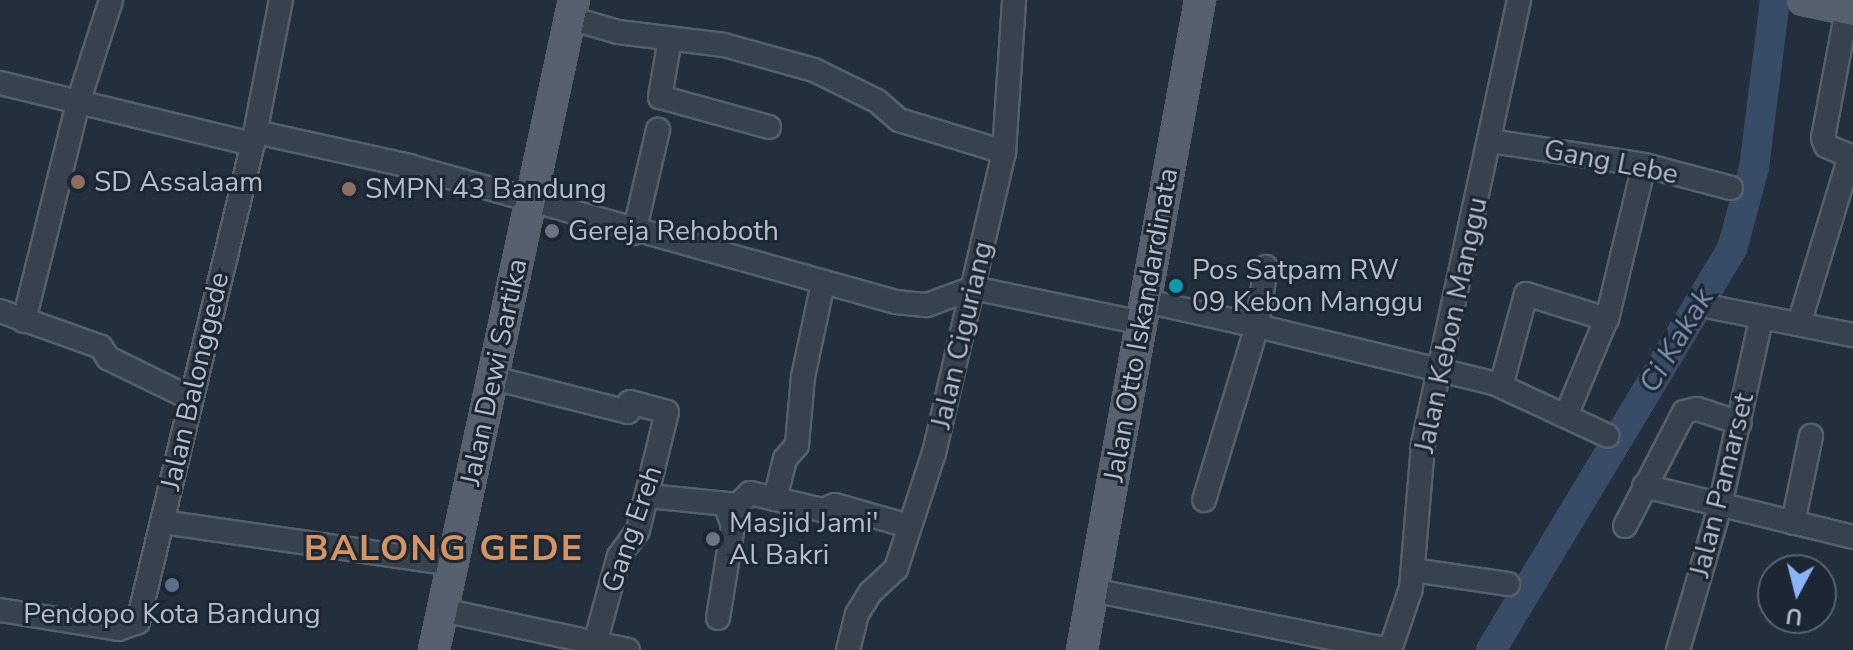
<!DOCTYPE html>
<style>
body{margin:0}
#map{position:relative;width:1853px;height:650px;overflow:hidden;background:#242f3e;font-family:"Nunito Sans",sans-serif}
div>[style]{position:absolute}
.river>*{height:30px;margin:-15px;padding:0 15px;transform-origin:15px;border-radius:15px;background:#394c67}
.roads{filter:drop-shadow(2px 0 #565f6c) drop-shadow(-2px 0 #565f6c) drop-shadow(0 2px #565f6c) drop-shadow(0 -2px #565f6c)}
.minor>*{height:22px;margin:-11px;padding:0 11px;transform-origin:11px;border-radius:11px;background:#38414e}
.major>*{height:28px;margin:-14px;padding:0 14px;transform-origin:14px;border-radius:14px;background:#56606e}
.dots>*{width:22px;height:22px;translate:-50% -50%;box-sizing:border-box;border:4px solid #1d2633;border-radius:50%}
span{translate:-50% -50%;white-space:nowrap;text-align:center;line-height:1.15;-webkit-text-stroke:6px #1d2633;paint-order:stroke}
.street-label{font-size:28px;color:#b4bcc9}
.poi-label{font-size:28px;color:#b4bcc9}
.left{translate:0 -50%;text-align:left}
.water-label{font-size:30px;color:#7c92b1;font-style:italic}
.district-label{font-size:36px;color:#d59563;font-weight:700;letter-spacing:2px}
.north{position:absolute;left:1757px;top:554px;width:80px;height:80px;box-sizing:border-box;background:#1d2633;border:2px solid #59626f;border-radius:50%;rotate:187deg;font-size:22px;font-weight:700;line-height:32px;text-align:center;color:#b4bcc9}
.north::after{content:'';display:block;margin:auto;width:28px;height:36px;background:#8ab4f8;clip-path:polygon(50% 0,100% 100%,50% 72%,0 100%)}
</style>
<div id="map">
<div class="river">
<div style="left:1491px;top:650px;width:468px;rotate:-59deg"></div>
<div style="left:1732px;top:249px;width:84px;rotate:-74.8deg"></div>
<div style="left:1754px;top:168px;width:169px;rotate:-82.9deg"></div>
</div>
<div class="roads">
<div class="minor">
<div style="left:570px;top:18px;width:50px;rotate:16.3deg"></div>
<div style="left:618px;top:32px;width:107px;rotate:7deg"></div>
<div style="left:724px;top:45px;width:93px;rotate:15.5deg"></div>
<div style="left:814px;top:70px;width:70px;rotate:26.2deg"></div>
<div style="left:877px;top:101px;width:29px;rotate:41deg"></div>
<div style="left:899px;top:120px;width:110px;rotate:16.9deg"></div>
<div style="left:670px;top:39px;width:59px;rotate:99.8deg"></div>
<div style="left:660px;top:97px;width:113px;rotate:15.4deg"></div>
<div style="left:0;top:83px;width:260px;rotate:13.6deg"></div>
<div style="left:256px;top:132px;width:157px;rotate:12.5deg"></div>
<div style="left:409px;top:166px;width:506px;rotate:15.6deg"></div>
<div style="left:896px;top:302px;width:31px;rotate:6deg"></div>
<div style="left:927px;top:305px;width:49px;rotate:-20.3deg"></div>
<div style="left:973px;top:288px;width:173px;rotate:11.7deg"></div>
<div style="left:1491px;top:141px;width:155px;rotate:8.9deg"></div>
<div style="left:1644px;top:165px;width:90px;rotate:14.8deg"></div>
<div style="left:634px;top:233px;width:106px;rotate:-76.9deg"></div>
<div style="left:1266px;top:267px;width:60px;rotate:98.7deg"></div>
<div style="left:1257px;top:326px;width:246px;rotate:13.6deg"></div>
<div style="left:1496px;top:384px;width:123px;rotate:24.9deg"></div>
<div style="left:1146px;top:301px;width:114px;rotate:12.7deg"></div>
<div style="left:1257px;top:326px;width:182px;rotate:106.9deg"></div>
<div style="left:1711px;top:307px;width:145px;rotate:11.2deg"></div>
<div style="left:0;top:311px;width:107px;rotate:19.6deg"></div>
<div style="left:101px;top:347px;width:13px;rotate:58deg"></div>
<div style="left:108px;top:358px;width:89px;rotate:26deg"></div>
<div style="left:24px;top:321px;width:225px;rotate:-76.1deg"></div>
<div style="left:78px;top:103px;width:108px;rotate:-72.2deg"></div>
<div style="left:1799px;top:324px;width:176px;rotate:-73.1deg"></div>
<div style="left:1850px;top:156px;width:26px;rotate:-157deg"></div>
<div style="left:1826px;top:146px;width:9px;rotate:-111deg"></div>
<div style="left:1823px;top:138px;width:130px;rotate:-79.4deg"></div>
<div style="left:493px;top:378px;width:139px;rotate:14.1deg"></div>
<div style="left:628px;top:412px;width:10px;rotate:-79deg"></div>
<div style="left:630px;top:402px;width:38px;rotate:15deg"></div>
<div style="left:667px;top:412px;width:122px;rotate:103.8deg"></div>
<div style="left:638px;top:530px;width:32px;rotate:126deg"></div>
<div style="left:619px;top:556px;width:90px;rotate:105.4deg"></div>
<div style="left:1501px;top:386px;width:95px;rotate:-74.8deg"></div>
<div style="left:1526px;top:294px;width:85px;rotate:17.2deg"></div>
<div style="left:1567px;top:413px;width:106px;rotate:-67.3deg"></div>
<div style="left:1608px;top:315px;width:154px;rotate:-76.5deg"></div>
<div style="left:1644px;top:486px;width:215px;rotate:13.7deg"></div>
<div style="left:648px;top:496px;width:90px;rotate:5.7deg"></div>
<div style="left:738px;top:505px;width:17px;rotate:-45deg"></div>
<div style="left:750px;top:493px;width:74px;rotate:13.3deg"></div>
<div style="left:822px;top:510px;width:14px;rotate:-21deg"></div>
<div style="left:835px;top:505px;width:76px;rotate:16deg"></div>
<div style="left:775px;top:499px;width:41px;rotate:-76deg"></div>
<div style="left:785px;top:459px;width:18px;rotate:-49deg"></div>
<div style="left:797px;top:445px;width:68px;rotate:-85deg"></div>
<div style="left:803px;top:377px;width:96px;rotate:-78deg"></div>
<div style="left:162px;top:522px;width:294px;rotate:8.2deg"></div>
<div style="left:1793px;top:523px;width:89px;rotate:-78.3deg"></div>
<div style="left:1625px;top:526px;width:128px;rotate:-62.6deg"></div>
<div style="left:1684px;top:412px;width:13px;rotate:-13deg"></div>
<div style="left:1697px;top:409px;width:45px;rotate:18deg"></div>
<div style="left:1413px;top:570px;width:96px;rotate:8.4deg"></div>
<div style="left:1092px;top:590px;width:304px;rotate:11.4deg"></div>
<div style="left:0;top:610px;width:120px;rotate:9.1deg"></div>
<div style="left:118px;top:629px;width:21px;rotate:-19deg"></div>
<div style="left:138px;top:622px;width:492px;rotate:-76.5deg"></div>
<div style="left:253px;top:144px;width:147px;rotate:-79deg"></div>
<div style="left:443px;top:610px;width:189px;rotate:12.2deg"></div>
<div style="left:718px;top:618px;width:94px;rotate:-80.8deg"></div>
<div style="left:733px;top:525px;width:22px;rotate:-111deg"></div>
<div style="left:848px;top:650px;width:37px;rotate:-76deg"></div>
<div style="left:857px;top:614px;width:26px;rotate:-58deg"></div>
<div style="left:871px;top:592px;width:34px;rotate:-43deg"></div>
<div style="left:896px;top:569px;width:122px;rotate:-71.9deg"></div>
<div style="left:934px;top:453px;width:309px;rotate:-76.9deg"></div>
<div style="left:1004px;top:152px;width:152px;rotate:-86.2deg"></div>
<div style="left:1390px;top:650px;width:65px;rotate:-71.3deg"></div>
<div style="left:1411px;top:588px;width:144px;rotate:-85.2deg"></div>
<div style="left:1423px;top:444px;width:454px;rotate:-77.8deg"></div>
<div style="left:1678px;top:650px;width:150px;rotate:-73.7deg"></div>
<div style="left:1720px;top:506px;width:190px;rotate:-77.6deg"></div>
</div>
<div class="major">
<div style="left:1803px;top:0;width:51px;rotate:12.4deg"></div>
<div style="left:434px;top:650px;width:665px;rotate:-77.85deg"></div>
<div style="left:1082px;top:650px;width:661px;rotate:-79.71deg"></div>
</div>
</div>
<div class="dots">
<div style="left:78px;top:182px;background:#8d6e63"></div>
<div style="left:349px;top:189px;background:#8d6e63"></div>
<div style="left:552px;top:231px;background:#6b7280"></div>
<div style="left:1176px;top:286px;background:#0f9aa8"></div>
<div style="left:713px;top:539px;background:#6b7280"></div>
<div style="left:172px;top:585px;background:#5c6f8a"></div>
</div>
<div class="street-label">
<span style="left:1611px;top:162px;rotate:11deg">Gang Lebe</span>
<span style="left:1141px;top:325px;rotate:-80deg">Jalan Otto Iskandardinata</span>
<span style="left:1451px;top:325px;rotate:-78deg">Jalan Kebon Manggu</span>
<span style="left:962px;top:335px;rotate:-77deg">Jalan Ciguriang</span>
<span style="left:494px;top:372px;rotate:-78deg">Jalan Dewi Sartika</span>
<span style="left:195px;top:381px;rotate:-77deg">Jalan Balonggede</span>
<span style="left:1722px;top:485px;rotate:-76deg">Jalan Pamarset</span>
<span style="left:632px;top:529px;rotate:-71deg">Gang Ereh</span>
</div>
<div class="poi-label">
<span class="left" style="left:94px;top:182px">SD Assalaam</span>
<span class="left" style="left:365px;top:189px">SMPN 43 Bandung</span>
<span class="left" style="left:568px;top:231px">Gereja Rehoboth</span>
<span class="left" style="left:1192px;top:286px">Pos Satpam RW<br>09 Kebon Manggu</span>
<span class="left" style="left:729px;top:539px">Masjid Jami'<br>Al Bakri</span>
<span style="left:172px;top:614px">Pendopo Kota Bandung</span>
</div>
<div class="water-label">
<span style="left:1677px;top:341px;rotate:-59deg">Ci Kakak</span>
</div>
<div class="district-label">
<span style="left:444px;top:549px">BALONG GEDE</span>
</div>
<div class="north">U</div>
</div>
